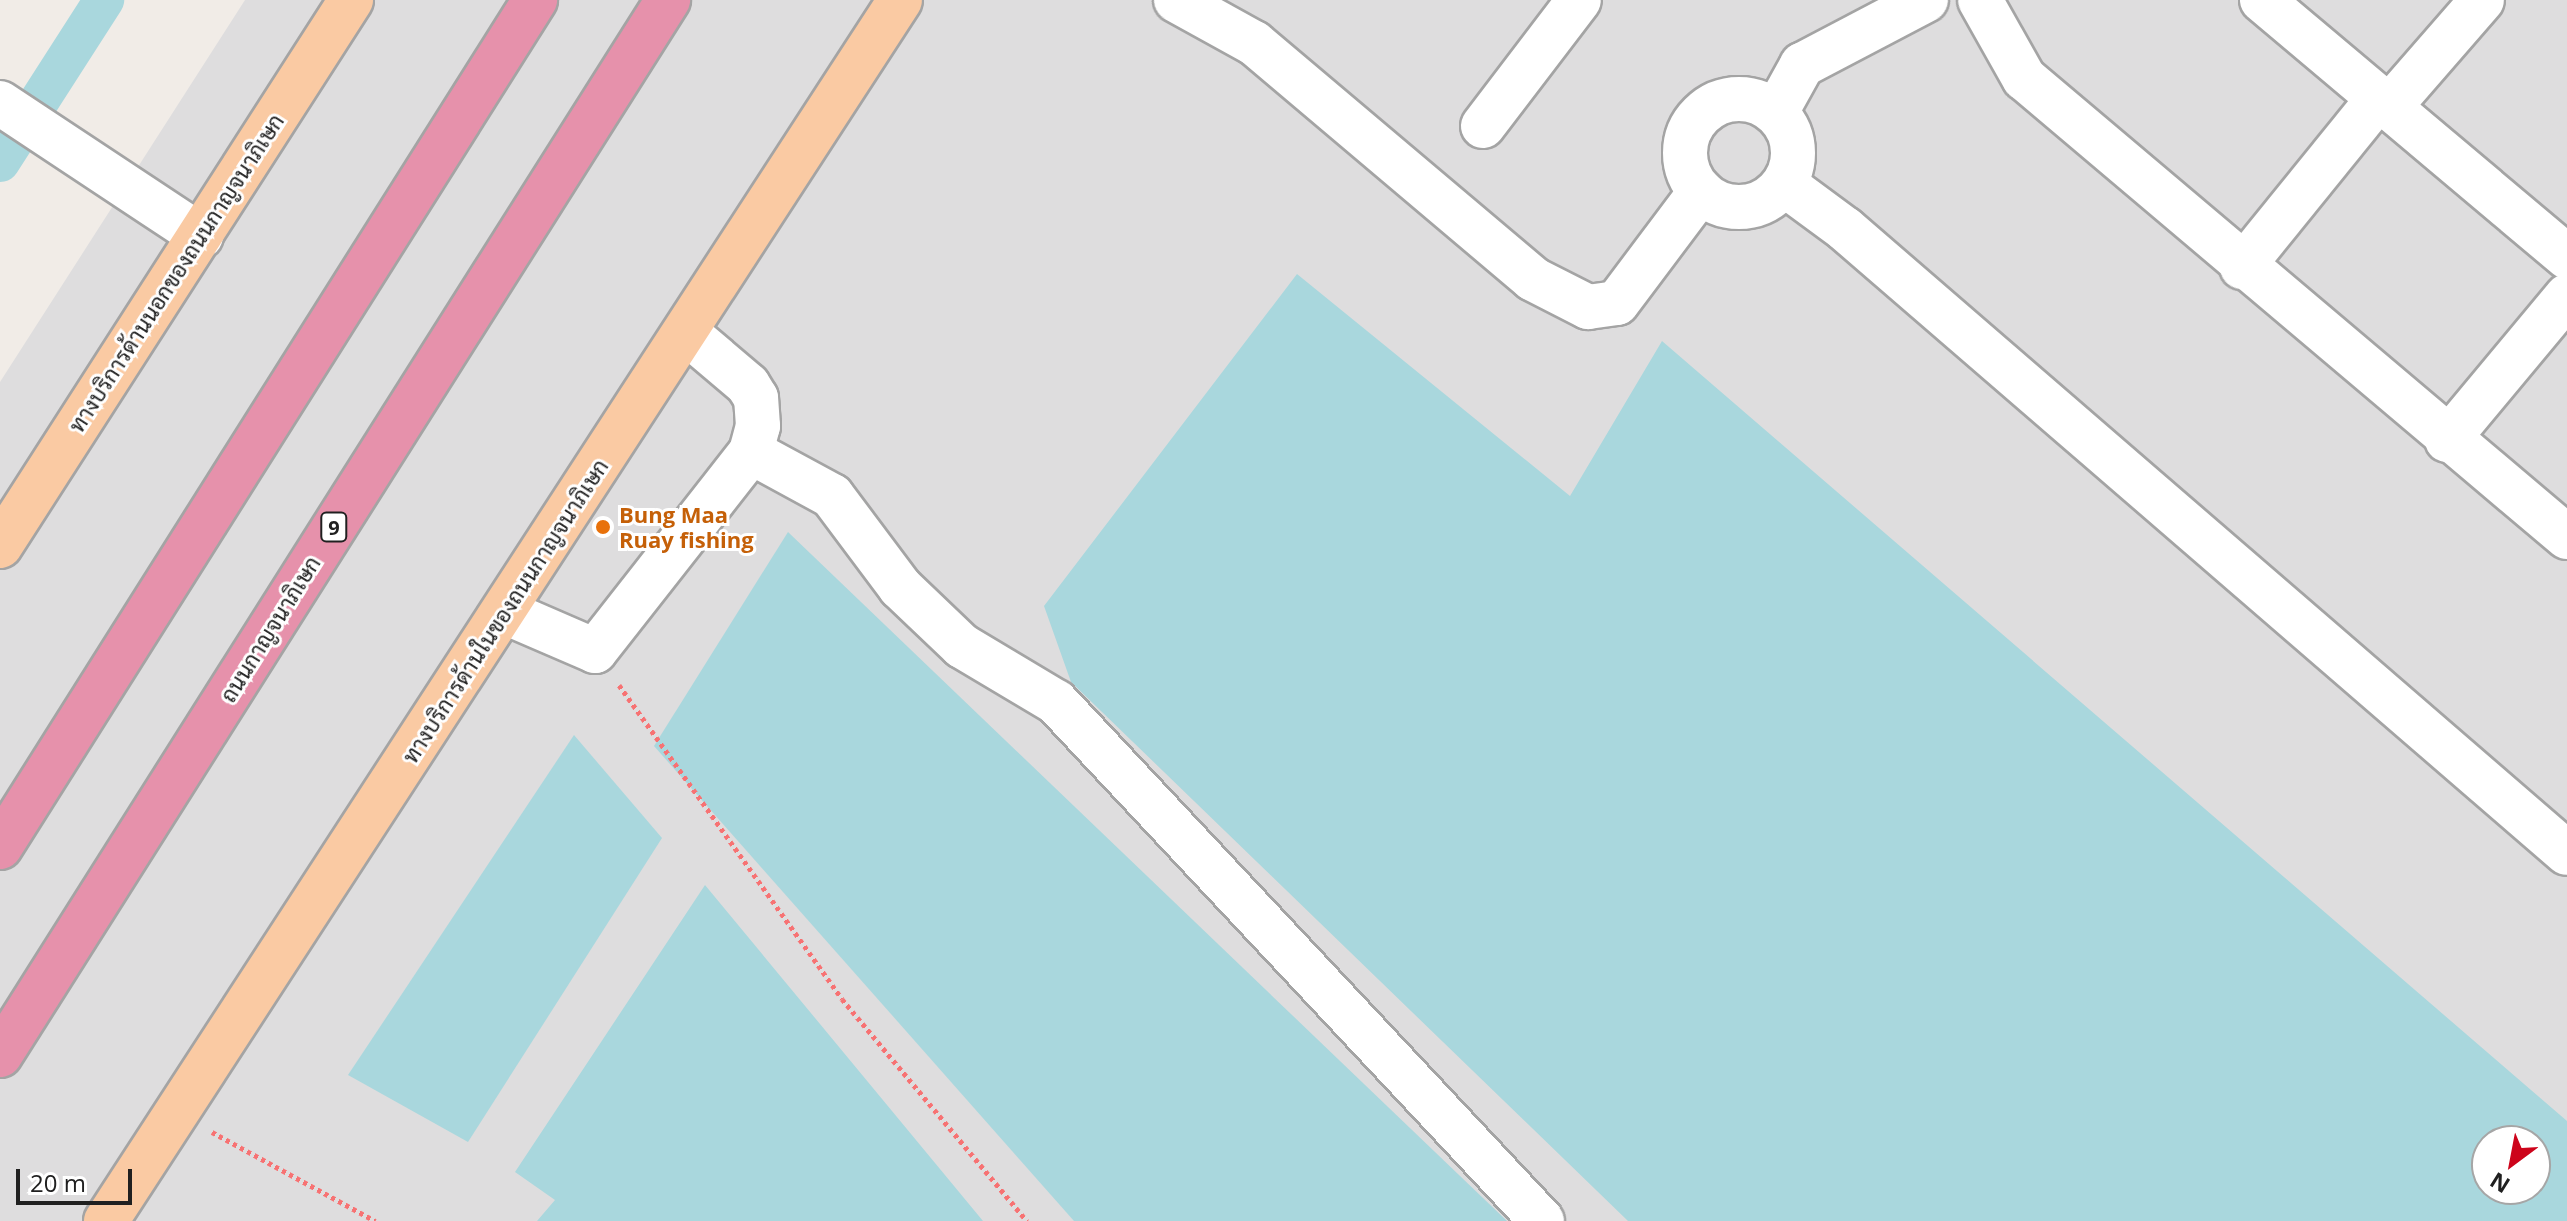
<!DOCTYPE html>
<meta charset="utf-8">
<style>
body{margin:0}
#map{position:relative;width:2567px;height:1221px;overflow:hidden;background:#f1ece7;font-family:"Open Sans",Sarabun,sans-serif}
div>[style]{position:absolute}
.residential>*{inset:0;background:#deddde}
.water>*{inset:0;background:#a9d7dd}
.canal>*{height:40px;margin:-20px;padding:0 20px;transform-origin:20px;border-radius:20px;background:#a9d7dd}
.path>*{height:5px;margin-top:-2.5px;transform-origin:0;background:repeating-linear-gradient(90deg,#f77273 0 4px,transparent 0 8px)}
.roads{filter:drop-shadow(2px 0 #a4a4a4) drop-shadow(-2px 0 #a4a4a4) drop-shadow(0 2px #a4a4a4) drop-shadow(0 -2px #a4a4a4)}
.minor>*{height:44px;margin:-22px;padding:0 22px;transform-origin:22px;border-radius:22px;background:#fff}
.minor>.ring{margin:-22px;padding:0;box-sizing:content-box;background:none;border:44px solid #fff;border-radius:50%}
.major>*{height:44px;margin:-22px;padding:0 22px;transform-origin:22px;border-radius:22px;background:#facaa3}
.highway>*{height:44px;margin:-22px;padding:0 22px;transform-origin:22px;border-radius:22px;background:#e691ab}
.dots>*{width:22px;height:22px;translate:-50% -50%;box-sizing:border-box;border:4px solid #fff;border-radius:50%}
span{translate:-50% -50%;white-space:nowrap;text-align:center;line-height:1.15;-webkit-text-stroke:6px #fff;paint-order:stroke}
.shield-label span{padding:2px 6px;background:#fff;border:2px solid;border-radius:6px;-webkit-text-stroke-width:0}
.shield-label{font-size:20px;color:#202020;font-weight:700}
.street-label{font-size:22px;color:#202020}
.food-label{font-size:22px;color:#c56008;font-weight:700}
.left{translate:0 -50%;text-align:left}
.north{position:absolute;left:2471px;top:1125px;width:80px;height:80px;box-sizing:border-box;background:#fff;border:2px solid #a6a6a6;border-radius:50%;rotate:212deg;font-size:22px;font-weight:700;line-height:32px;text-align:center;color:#202020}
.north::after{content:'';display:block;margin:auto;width:28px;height:36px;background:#cd041b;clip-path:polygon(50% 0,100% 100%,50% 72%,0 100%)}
.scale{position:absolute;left:16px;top:1169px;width:116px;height:36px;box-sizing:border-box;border:4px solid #202020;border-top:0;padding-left:10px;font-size:24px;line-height:28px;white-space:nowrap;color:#202020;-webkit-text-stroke:6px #fff;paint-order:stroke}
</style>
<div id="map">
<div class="residential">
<div style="clip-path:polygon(evenodd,245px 0,2567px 0,2567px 1221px,0 1221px,0 382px,245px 0,2487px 1141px,2535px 1141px,2535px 1189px,2487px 1189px,2487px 1141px)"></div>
</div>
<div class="water">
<div style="clip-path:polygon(evenodd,1297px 274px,1570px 496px,1662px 341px,2567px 1121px,2567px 1221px,1628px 1221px,1071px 682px,1044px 606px,1297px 274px,2487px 1141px,2535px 1141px,2535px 1189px,2487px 1189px,2487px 1141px)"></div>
<div style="clip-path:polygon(788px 532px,1507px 1221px,1074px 1221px,654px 746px)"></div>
<div style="clip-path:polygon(574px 735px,662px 838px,468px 1142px,348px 1075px)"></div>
<div style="clip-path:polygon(705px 885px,983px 1221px,537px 1221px,555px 1200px,515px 1172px)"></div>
</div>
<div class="canal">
<div style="left:0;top:162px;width:193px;rotate:-57.3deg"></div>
</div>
<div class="path">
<div style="left:619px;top:685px;width:385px;rotate:54.6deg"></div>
<div style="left:842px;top:999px;width:289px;rotate:50.2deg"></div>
<div style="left:212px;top:1132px;width:186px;rotate:28.6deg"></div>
</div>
<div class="roads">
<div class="minor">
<div style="left:1176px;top:0;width:89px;rotate:28.9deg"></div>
<div style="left:1254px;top:43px;width:365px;rotate:40.2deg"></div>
<div style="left:1533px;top:279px;width:62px;rotate:27deg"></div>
<div style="left:1588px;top:307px;width:29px;rotate:-8deg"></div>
<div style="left:1617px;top:303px;width:140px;rotate:-53.1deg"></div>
<div style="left:1980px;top:0;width:90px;rotate:60.6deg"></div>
<div style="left:2024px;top:78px;width:711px;rotate:40.21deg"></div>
<div style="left:2262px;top:0;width:399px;rotate:40.1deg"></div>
<div class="ring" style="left:1685px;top:99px;width:64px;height:64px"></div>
<div style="left:0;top:103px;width:241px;rotate:33.5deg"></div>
<div style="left:2390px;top:106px;width:140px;rotate:-49deg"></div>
<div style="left:1776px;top:112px;width:54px;rotate:-61deg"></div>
<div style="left:1802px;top:65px;width:140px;rotate:-27.7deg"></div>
<div style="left:1483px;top:126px;width:158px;rotate:-52.7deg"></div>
<div style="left:1784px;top:184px;width:76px;rotate:36.4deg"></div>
<div style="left:1845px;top:229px;width:954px;rotate:40.84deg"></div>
<div style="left:2242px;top:267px;width:218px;rotate:-51deg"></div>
<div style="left:2447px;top:440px;width:187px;rotate:-50.2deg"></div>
<div style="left:751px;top:452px;width:92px;rotate:28.5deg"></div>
<div style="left:832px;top:496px;width:114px;rotate:53.2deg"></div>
<div style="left:900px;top:587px;width:86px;rotate:43.6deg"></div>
<div style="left:962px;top:646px;width:109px;rotate:30.8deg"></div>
<div style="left:1056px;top:702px;width:711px;rotate:46.88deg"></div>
<div style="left:505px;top:612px;width:98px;rotate:23.4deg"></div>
<div style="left:595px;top:651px;width:253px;rotate:-51.9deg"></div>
<div style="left:751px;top:452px;width:27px;rotate:-75deg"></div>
<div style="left:758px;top:426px;width:28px;rotate:-94deg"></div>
<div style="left:756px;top:398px;width:15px;rotate:-122deg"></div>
<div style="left:748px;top:385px;width:80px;rotate:-139.6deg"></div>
</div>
<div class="major">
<div style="left:0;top:546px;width:649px;rotate:-57.26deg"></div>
<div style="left:106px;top:1221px;width:1456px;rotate:-56.96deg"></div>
</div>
<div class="highway">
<div style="left:0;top:847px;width:1002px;rotate:-57.72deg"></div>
<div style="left:0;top:1055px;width:1249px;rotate:-57.66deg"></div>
</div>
</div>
<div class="dots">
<div style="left:603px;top:527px;background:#e8710a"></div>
</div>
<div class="shield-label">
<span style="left:334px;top:527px">9</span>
</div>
<div class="street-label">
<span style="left:176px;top:273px;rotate:-57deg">ทางบริการด้านนอกของถนนกาญจนาภิเษก</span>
<span style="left:505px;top:611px;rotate:-57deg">ทางบริการด้านในของถนนกาญจนาภิเษก</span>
<span style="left:270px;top:629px;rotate:-58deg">ถนนกาญจนาภิเษก</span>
</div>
<div class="food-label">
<span class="left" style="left:619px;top:527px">Bung Maa<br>Ruay fishing</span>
</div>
<div class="north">N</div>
<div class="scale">20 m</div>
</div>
